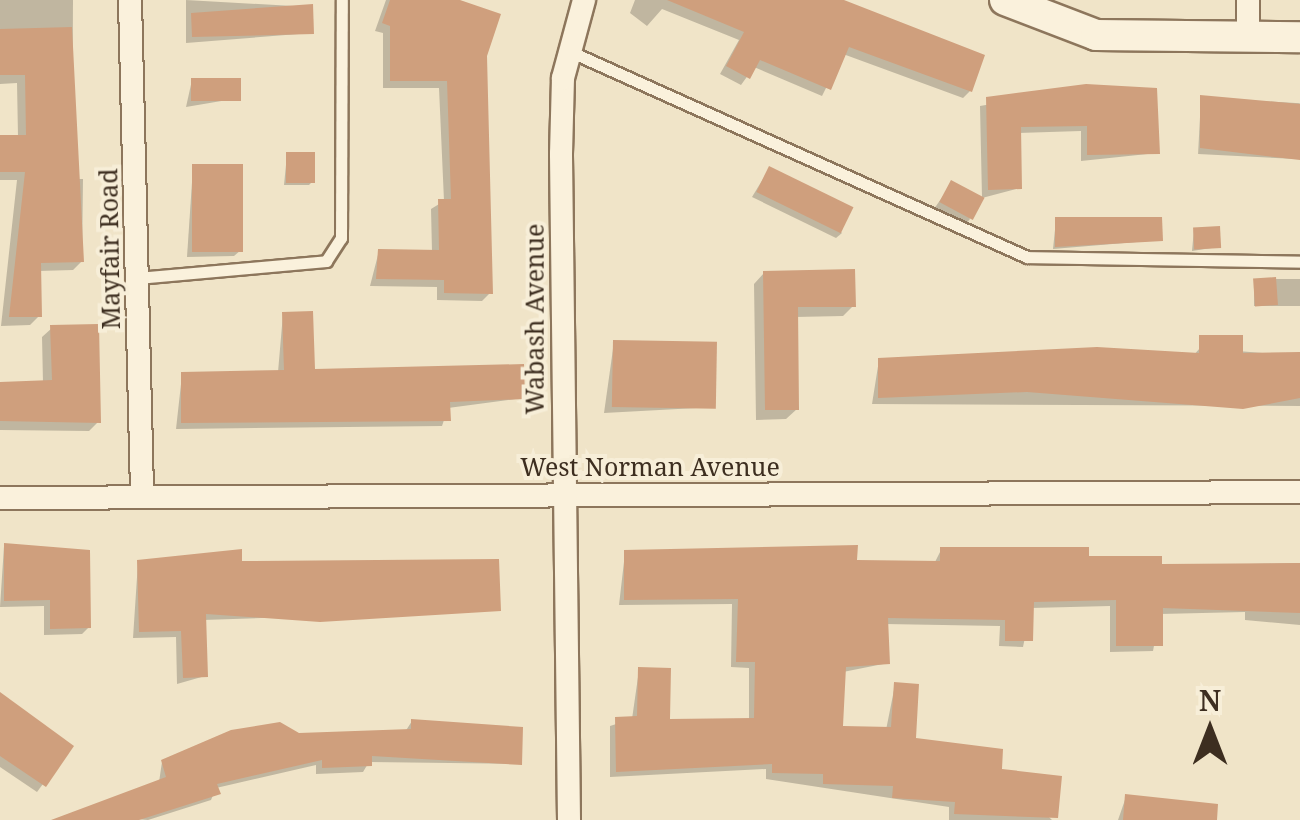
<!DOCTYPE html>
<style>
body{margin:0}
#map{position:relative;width:1300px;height:820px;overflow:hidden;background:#f0e4c8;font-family:"Noto Serif",serif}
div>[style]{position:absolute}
.shadow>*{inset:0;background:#0003;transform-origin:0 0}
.building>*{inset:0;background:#cf9f7d;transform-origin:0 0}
.roads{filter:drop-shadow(2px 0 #8d765c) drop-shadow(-2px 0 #8d765c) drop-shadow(0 2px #8d765c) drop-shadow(0 -2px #8d765c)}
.service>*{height:11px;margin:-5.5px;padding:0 5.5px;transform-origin:5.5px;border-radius:5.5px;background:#faf1dc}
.minor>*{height:22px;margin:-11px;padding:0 11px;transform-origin:11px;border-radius:11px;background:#faf1dc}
.tertiary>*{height:30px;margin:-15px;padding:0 15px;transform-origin:15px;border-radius:15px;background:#faf1dc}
span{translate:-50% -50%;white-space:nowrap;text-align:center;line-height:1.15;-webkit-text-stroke:8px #f7eed8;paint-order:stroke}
.street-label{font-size:25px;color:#3d2e20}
.north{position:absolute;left:1160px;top:680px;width:100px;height:100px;-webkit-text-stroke:8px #f7eed8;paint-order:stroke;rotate:0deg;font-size:28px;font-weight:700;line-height:40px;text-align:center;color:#3d2e20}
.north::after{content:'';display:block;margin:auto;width:35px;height:45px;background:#3d2e20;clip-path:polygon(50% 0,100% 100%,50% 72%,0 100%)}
</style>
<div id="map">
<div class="shadow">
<div style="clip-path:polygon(0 0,73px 0,72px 179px,83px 179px,82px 261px,73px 270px,38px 271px,39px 316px,30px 325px,1px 326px,17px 180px,0 180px,0 137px,18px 137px,17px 83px,0 84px)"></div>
<div style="clip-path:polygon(186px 0,311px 7px,311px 33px,186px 43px)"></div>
<div style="clip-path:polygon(386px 0,452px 0,484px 56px,490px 293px,482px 301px,437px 300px,437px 287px,370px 286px,379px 251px,432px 252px,431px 209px,444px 201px,439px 88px,383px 88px,383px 33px,375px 31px)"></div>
<div style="clip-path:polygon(635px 0,838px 0,970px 91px,963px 98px,843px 54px,822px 96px,754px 67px,741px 85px,720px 74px,739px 40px,662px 9px,647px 26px,630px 13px)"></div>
<div style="clip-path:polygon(192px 80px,239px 98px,186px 107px)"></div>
<div style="clip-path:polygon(1086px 87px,1157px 153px,1081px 161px,1081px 131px,1018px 133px,1020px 188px,982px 198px,980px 106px)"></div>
<div style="left:1201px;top:98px;width:99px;height:56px;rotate:3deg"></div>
<div style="clip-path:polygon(287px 155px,312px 182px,309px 185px,284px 185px)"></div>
<div style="clip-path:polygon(193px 167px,241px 250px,234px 256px,187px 257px)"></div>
<div style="clip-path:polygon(769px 169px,842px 233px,836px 238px,752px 197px)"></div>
<div style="clip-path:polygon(952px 183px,970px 219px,964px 226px,934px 209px)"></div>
<div style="clip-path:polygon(1056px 220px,1160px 240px,1053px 249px)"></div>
<div style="clip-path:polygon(1194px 229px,1218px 247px,1192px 251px)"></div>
<div style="clip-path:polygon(764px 273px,853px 306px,843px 316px,795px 317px,797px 409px,786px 419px,756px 420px,754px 284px)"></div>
<div style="left:1300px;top:279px;width:27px;height:46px;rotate:90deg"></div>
<div style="clip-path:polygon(283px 314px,313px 371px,523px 398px,448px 408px,442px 426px,176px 429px,182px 375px,278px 372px)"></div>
<div style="clip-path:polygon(52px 328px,98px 422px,89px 431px,0 430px,0 384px,43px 383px,42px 337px)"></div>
<div style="clip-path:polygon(614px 342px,715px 407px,604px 413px)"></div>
<div style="clip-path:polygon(1200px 348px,1300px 356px,1300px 406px,872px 404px,879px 360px,1193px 356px)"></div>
<div style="clip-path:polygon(4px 546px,89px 627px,82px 634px,44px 635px,44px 606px,0 607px)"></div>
<div style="clip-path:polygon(941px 550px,1160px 566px,1300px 563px,1300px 625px,1245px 620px,1245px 612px,1160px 614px,1153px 651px,1110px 652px,1110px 606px,1031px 608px,1023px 647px,999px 646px,1000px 626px,885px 624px,888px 663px,843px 672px,840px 729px,886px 730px,895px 685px,913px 740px,1000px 771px,1052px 820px,949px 820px,949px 807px,766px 779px,766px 769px,610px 777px,610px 726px,632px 719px,639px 670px,667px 722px,749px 721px,749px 668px,731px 667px,732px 604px,619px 605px,625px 553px,934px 564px)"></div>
<div style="clip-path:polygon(138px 562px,240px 563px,498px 610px,203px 620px,205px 676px,177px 684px,176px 637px,133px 638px)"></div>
<div style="clip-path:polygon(0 695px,71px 746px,37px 792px,0 767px)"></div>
<div style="clip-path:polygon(412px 721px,520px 764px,369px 762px,363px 772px,316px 774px,316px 765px,216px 788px,211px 800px,148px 820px,77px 814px,159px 782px,162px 762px,299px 736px,405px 732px)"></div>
<div style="clip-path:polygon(1126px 797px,1180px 820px,1118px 820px)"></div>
</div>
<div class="building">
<div style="clip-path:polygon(390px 0,460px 0,501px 14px,487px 56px,493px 294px,444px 293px,444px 280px,376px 279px,378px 249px,439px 250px,438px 199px,451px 199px,447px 81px,390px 81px,390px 26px,382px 23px)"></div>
<div style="clip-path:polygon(667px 0,844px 0,985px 55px,972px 92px,849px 47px,831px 90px,760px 60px,750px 79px,726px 66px,744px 32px)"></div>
<div style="clip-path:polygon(313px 4px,314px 34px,192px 37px,191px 13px)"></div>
<div style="clip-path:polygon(72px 27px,84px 262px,41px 263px,42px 317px,9px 317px,25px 172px,0 172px,0 135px,26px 135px,25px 75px,0 75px,0 29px)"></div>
<div style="left:191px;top:78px;width:50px;height:23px"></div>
<div style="clip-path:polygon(1086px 84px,1157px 88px,1160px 154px,1087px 155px,1087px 126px,1021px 127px,1022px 189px,988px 190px,986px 97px)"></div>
<div style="clip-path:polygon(1200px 95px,1300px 104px,1300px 160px,1200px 148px)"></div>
<div style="left:286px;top:152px;width:29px;height:31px"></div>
<div style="left:192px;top:164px;width:51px;height:88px"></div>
<div style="left:769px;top:166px;width:94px;height:29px;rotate:26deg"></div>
<div style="left:951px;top:180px;width:38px;height:25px;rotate:28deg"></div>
<div style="clip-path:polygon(1055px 217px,1162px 217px,1163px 241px,1055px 247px)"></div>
<div style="left:1220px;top:226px;width:22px;height:27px;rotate:87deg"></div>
<div style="clip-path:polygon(855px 269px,856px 307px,798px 307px,799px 410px,765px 410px,763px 271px)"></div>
<div style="left:1276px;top:277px;width:28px;height:23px;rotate:86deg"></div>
<div style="clip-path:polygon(313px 311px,315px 369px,524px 364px,525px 399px,450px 402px,451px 421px,181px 423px,181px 372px,284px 370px,282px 312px)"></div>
<div style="clip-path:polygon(99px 324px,101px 423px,0 421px,0 382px,52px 380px,50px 325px)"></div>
<div style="clip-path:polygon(1199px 335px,1243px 335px,1243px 353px,1300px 352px,1300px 398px,1243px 409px,1027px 392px,878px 398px,878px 358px,1097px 347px,1199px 353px)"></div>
<div style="left:613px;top:340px;width:104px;height:67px;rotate:1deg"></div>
<div style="clip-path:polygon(4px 543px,90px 550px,91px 628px,50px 629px,50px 600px,4px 601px)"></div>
<div style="clip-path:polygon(858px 545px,857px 560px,940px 561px,940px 547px,1089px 547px,1089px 556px,1162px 556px,1162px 564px,1300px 563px,1300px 613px,1163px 608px,1163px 646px,1116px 646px,1116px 600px,1034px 602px,1033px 641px,1005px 641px,1005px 620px,888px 618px,890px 664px,846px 667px,843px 726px,891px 727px,894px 682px,919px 684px,916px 738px,1003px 749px,1002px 769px,1062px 776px,1058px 818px,954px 814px,955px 802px,892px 798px,893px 786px,823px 784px,823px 774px,772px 773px,772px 764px,616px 772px,615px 717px,637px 716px,638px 667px,671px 668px,670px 719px,754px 718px,755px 662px,736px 662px,738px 599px,624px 600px,624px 550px)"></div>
<div style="clip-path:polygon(242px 549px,242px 561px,499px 559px,501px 611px,320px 622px,206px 614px,208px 677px,183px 678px,181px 631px,139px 632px,137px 560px)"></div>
<div style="clip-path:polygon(0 692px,74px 746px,46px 787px,0 756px)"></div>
<div style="clip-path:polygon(411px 719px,523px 727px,522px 765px,372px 756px,372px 766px,322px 768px,322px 760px,217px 784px,221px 794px,139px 820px,51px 820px,166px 777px,161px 760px,231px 730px,280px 722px,299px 733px,411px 729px)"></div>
<div style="clip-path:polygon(1125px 794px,1218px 804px,1217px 820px,1123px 820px)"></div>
</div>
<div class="roads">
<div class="service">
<div style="left:569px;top:51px;width:502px;rotate:24.22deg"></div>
<div style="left:1027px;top:257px;width:273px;rotate:1deg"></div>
<div style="left:137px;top:278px;width:190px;rotate:-5.1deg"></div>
<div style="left:326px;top:261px;width:27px;rotate:-57deg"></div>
<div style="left:341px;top:238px;width:238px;rotate:-89.8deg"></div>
</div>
<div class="minor">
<div style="left:130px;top:0;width:497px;rotate:88.6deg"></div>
<div style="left:1248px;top:0;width:37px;rotate:90deg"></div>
<div style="left:0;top:498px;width:1300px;rotate:-0.26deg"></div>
<div style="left:569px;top:820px;width:666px;rotate:-90.69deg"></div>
<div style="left:561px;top:154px;width:76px;rotate:-88.5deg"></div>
<div style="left:563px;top:78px;width:81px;rotate:-74.9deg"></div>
</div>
<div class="tertiary">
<div style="left:1005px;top:0;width:97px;rotate:21deg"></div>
<div style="left:1096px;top:35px;width:204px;rotate:0.6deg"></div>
</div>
</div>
<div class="street-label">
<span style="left:109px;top:249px;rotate:-91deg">Mayfair Road</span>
<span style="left:534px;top:319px;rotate:-90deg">Wabash Avenue</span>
<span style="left:650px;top:466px">West Norman Avenue</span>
</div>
<div class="north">N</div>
</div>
